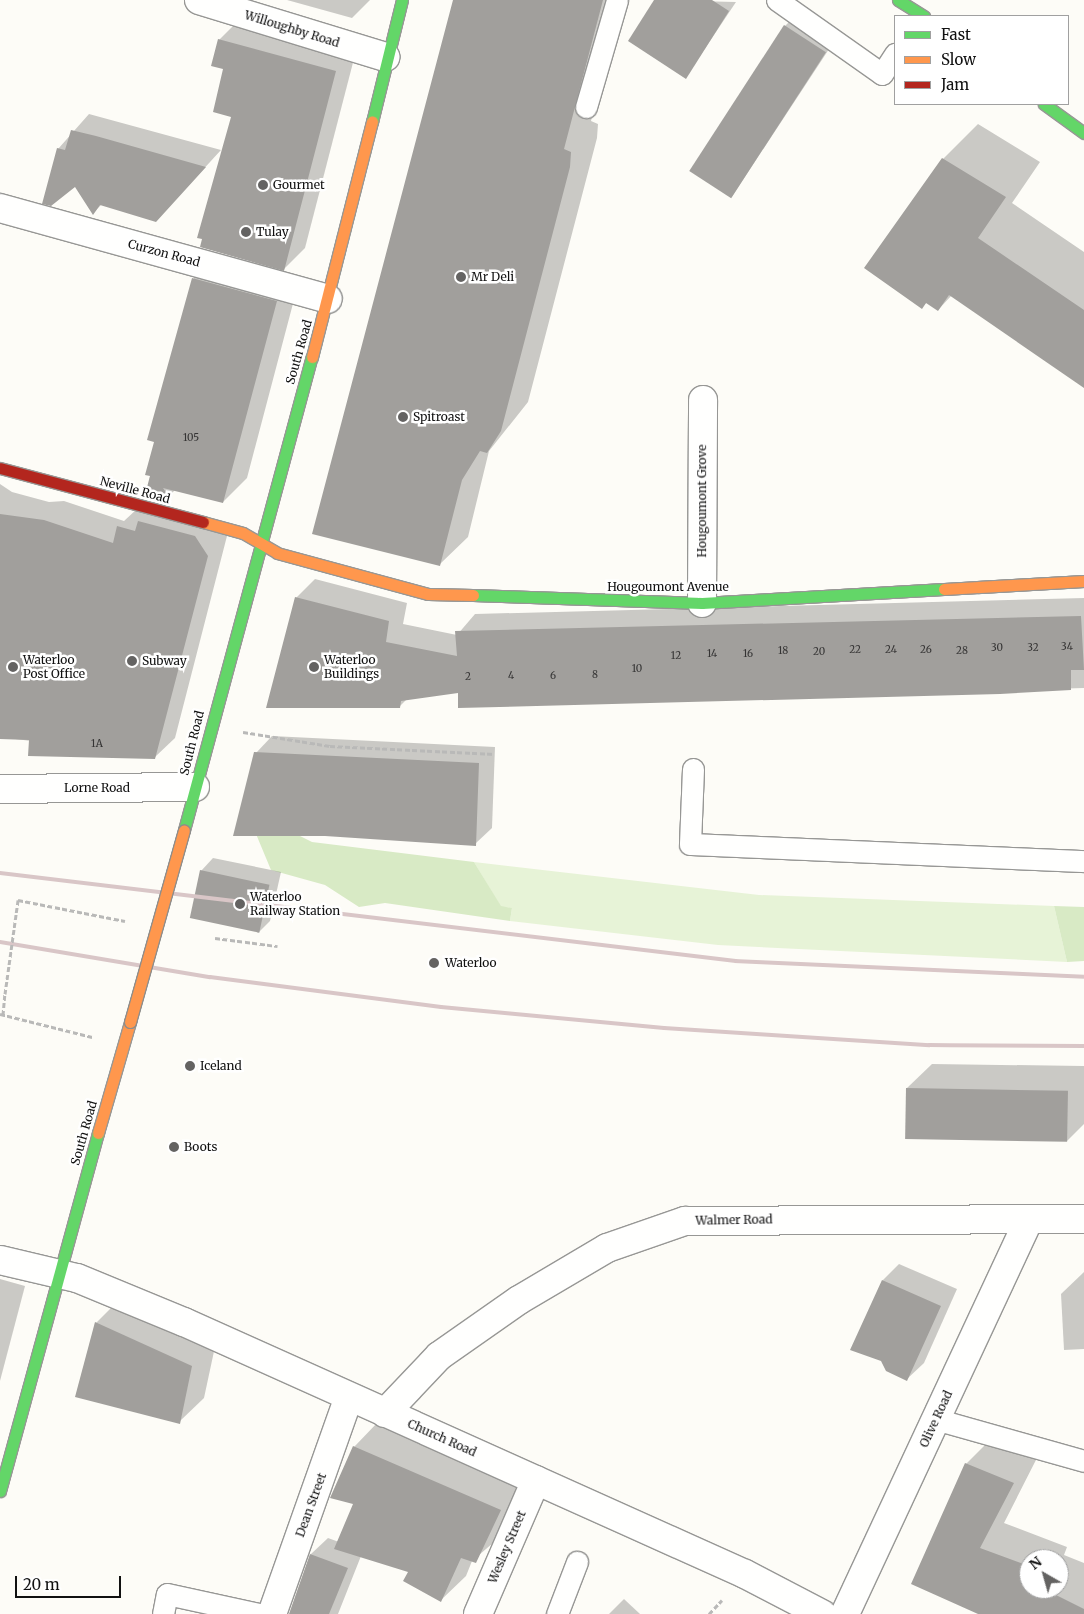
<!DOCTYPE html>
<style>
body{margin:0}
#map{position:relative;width:1084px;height:1614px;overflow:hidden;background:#fdfcf7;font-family:Merriweather,serif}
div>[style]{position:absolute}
.green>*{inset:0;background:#e7f3d7}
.forest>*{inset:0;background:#d8eac5}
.shadow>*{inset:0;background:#0003}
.building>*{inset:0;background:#a19f9c;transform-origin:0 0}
.path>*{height:3px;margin-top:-1.5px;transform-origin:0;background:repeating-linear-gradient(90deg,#b9b9b8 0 5px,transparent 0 7.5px)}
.roads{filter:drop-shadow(1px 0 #979795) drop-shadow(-1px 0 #979795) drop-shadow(0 1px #979795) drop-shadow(0 -1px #979795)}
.lane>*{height:21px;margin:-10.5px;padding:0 10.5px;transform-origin:10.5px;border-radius:10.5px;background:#fffffe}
.street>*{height:28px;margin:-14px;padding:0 14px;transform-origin:14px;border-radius:14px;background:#fffffe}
.fast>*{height:11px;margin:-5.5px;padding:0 5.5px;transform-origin:5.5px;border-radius:5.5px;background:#63d668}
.slow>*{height:11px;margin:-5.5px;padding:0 5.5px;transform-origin:5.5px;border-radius:5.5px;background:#ff974d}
.jam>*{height:11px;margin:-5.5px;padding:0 5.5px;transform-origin:5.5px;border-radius:5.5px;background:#b3261e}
.rail>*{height:4px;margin:-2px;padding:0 2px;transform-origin:2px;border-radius:2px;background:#d9c6c7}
.path-bridge>*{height:3px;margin-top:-1.5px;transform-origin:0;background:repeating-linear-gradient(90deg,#b9b9b8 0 5px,transparent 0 7.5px)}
.bridges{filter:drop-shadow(1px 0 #8e8d8b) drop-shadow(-1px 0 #8e8d8b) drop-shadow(0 1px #8e8d8b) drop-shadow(0 -1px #8e8d8b)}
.slow-bridge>*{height:11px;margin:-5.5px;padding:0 5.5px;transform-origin:5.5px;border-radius:5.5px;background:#ff974d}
.dots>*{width:14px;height:14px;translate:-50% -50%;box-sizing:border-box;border:2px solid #fff;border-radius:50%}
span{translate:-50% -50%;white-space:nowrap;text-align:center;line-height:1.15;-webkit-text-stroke:5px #fff;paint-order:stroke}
.number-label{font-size:10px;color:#353434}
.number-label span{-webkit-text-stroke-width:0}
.street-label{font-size:12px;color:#111}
.poi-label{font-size:12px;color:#111}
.left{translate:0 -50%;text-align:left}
.legend{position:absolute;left:894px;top:15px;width:175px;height:90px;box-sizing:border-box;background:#fff;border:1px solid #a0a0a0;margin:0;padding:6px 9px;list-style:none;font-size:15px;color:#111}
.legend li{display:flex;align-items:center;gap:10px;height:25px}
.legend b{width:25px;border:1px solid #a0a0a0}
.north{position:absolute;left:1019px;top:1549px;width:50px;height:50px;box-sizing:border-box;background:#fff;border:1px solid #a0a0a0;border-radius:50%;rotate:322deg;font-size:14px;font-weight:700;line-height:20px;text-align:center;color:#111}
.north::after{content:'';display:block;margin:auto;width:18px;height:22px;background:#646362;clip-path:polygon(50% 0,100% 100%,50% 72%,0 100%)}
.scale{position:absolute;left:15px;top:1576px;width:106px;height:22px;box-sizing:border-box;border:2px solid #111;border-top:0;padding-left:6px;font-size:15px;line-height:18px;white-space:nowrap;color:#111;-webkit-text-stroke:4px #fff;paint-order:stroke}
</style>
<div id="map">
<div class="green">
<div style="clip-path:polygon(474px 862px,759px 895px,1054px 906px,1067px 962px,718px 945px,510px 921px,512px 908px,501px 907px)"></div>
</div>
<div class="forest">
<div style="clip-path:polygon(272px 822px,312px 842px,474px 862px,501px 906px,512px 908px,510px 921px,385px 903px,359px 907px,325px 885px,271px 870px,256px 834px)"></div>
<div style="clip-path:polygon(1054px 906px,1084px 907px,1084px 961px,1067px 962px)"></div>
</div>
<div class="shadow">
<div style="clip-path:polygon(287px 0,370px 0,352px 18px)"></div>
<div style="clip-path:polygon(455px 0,621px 0,591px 121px,598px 124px,597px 138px,528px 402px,489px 451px,468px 537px,440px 564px)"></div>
<div style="clip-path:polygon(655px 0,736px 2px,686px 77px)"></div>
<div style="clip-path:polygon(793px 18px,833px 43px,731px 198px,785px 26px)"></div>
<div style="clip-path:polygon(240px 19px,356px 51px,305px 248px,284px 269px,233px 116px,219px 40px)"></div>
<div style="clip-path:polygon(89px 114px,221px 150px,156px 221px,102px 204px,93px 213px,58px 149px)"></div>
<div style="clip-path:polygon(978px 124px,1040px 162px,1012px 203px,1084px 252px,1084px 386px,952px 295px,938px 310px,927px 302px,922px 307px,943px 159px)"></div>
<div style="clip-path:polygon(218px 254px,300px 277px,247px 478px,223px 502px,175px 490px,169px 496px,148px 490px,155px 441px,149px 439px,194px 278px)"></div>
<div style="clip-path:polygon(0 484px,12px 492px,49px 502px,64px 501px,124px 521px,138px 508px,227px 536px,175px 738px,155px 757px,0 737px)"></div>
<div style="clip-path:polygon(315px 579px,407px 603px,403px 624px,457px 635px,475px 614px,1084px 598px,1084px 688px,460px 707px,459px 692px,407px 699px,399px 707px,296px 598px)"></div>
<div style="clip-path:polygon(272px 736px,495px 747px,492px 828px,475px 844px,256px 753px)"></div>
<div style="clip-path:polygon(213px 858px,281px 872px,270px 921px,258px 933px,201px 871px)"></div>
<div style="clip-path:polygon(932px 1064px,1084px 1066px,1084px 1124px,1067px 1141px,907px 1088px)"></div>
<div style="clip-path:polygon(899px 1264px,957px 1289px,924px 1363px,907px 1379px,883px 1280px)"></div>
<div style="clip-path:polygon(1084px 1272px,1084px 1349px,1064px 1350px,1061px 1294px)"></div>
<div style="clip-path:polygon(0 1279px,25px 1286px,0 1381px)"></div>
<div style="clip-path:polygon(120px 1299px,216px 1342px,204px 1398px,179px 1422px,96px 1323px)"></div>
<div style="clip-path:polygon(378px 1422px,524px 1486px,500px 1537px,472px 1561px,466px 1576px,441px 1600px,410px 1571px,361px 1556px,338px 1614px,290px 1614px,311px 1554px,328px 1538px,339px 1542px,355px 1504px,354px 1447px)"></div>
<div style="clip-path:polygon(evenodd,990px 1440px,1037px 1458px,1004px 1523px,1067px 1547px,1064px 1555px,1084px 1563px,1084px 1614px,981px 1614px,966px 1464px,990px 1440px,1029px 1559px,1059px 1559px,1059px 1589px,1029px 1589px,1029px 1559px)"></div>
<div style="clip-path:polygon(624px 1599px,640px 1614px,609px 1614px)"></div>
</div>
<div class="building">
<div style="clip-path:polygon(453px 0,603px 0,564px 149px,571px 152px,570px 167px,501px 431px,487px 453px,480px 451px,462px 480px,440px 566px,312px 534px)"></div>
<div style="clip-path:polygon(654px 0,712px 0,729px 11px,686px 79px,628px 41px)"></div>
<div style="left:784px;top:25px;width:50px;height:174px;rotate:33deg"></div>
<div style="clip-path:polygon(218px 39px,336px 71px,284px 271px,200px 247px,202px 239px,197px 238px,231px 117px,213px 112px,223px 69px,211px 66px)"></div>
<div style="clip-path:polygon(71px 130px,96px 136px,206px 167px,156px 222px,100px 205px,93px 215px,75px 187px,51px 206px,42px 204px,57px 148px,65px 150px)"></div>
<div style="clip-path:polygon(942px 158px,1006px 197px,978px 238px,1084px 310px,1084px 388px,949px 295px,938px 311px,926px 303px,922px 309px,864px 268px)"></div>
<div style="clip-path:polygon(192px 278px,277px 301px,223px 503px,163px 488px,169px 497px,146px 491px,150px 476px,145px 475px,154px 442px,147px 440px)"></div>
<div style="clip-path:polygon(0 514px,44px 520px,113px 543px,117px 526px,135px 531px,138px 521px,195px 536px,208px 556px,155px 759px,28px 756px,29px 740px,0 739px)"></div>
<div style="clip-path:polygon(295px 597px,389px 621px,386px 642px,457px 656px,455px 631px,1081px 616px,1084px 670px,1071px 670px,1071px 690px,1000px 694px,458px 708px,458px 693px,401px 701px,400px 708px,266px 708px)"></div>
<div style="clip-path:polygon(254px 752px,479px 763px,476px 846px,325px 836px,233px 836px)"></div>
<div style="left:200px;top:870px;width:71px;height:49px;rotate:12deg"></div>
<div style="left:906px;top:1088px;width:162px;height:51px;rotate:1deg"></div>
<div style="clip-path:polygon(882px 1280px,941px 1306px,907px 1381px,886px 1371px,881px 1361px,850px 1350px)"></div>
<div style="clip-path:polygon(95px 1322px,192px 1366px,180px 1424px,75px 1397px)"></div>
<div style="clip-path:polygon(353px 1446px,501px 1510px,476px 1563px,461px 1558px,441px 1602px,403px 1581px,408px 1572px,334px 1549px,353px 1504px,330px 1498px)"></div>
<div style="clip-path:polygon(965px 1463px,1014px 1483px,980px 1548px,1029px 1566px,1029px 1589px,1044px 1589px,1084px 1609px,1084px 1614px,978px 1614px,911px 1584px)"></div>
<div style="clip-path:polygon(310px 1554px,348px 1568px,329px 1614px,289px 1614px)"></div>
</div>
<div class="path">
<div style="left:243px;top:732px;width:88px;rotate:9.1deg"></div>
<div style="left:330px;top:746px;width:165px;rotate:2.8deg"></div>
<div style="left:215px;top:938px;width:63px;rotate:7.4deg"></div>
<div style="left:0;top:1014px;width:95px;rotate:14deg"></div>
<div style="left:3px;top:1015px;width:21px;rotate:-85deg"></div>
<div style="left:709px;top:1614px;width:19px;rotate:-47deg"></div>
</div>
<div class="roads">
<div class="lane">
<div style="left:777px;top:0;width:128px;rotate:35.2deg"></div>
<div style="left:882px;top:74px;width:24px;rotate:-57deg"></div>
<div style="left:586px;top:107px;width:111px;rotate:-73.8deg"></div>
<div style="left:693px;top:769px;width:75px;rotate:92.3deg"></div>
<div style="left:690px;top:844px;width:394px;rotate:2.5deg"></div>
<div style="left:935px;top:1419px;width:155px;rotate:15.7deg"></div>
<div style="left:163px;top:1614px;width:20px;rotate:-79deg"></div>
<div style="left:167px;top:1594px;width:94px;rotate:12.3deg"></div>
<div style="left:557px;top:1614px;width:56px;rotate:-69deg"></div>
</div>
<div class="street">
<div style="left:199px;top:0;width:195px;rotate:17deg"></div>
<div style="left:0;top:208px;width:340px;rotate:15.5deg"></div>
<div style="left:702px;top:603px;width:203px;rotate:-89.7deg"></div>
<div style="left:0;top:789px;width:195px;rotate:-0.6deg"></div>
<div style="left:0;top:1260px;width:79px;rotate:13.2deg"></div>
<div style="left:77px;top:1278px;width:116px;rotate:22.4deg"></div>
<div style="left:184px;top:1322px;width:615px;rotate:24.19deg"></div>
<div style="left:745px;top:1574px;width:87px;rotate:27.5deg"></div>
<div style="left:385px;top:1413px;width:79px;rotate:-46.5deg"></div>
<div style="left:439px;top:1356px;width:98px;rotate:-35deg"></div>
<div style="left:519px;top:1300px;width:102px;rotate:-30.6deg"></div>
<div style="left:607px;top:1248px;width:83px;rotate:-19.1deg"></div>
<div style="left:685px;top:1221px;width:399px;rotate:-0.3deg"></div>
<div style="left:272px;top:1614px;width:230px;rotate:-70.5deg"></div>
<div style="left:478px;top:1614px;width:146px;rotate:-66.6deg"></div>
<div style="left:845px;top:1614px;width:431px;rotate:-65deg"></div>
</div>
<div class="fast">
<div style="left:898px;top:0;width:31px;rotate:32deg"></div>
<div style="left:1044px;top:104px;width:49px;rotate:35.9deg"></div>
<div style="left:372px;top:122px;width:126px;rotate:-76.2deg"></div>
<div style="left:473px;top:595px;width:229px;rotate:2deg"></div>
<div style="left:702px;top:603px;width:242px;rotate:-3.3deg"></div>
<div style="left:184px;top:830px;width:490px;rotate:-74.9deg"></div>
<div style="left:0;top:1491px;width:371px;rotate:-74.7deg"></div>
</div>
<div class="slow">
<div style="left:312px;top:357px;width:243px;rotate:-75.7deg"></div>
<div style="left:203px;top:522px;width:41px;rotate:15.4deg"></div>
<div style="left:243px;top:533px;width:39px;rotate:30deg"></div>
<div style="left:277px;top:553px;width:156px;rotate:15.2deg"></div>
<div style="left:428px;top:594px;width:45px;rotate:1.3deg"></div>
<div style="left:944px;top:589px;width:140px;rotate:-3.3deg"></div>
<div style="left:98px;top:1133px;width:116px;rotate:-73.9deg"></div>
</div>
<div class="jam">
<div style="left:0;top:468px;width:210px;rotate:14.9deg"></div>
</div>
</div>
<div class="rail">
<div style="left:0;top:873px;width:741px;rotate:6.82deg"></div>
<div style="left:736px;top:961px;width:348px;rotate:2.6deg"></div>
<div style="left:0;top:942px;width:213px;rotate:9.5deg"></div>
<div style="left:210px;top:977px;width:233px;rotate:7.4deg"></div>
<div style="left:441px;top:1007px;width:224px;rotate:5.4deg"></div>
<div style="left:664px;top:1028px;width:266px;rotate:3.7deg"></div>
<div style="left:929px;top:1045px;width:155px;rotate:0.4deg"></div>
</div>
<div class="path-bridge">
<div style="left:5px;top:994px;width:95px;rotate:-82.1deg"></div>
<div style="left:18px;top:900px;width:109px;rotate:11.1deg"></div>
</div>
<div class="bridges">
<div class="slow-bridge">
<div style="left:130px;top:1022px;width:199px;rotate:-74.3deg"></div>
</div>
</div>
<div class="dots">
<div style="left:263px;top:185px;background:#646362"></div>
<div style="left:246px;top:232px;background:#646362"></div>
<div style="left:461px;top:277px;background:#646362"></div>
<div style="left:403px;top:417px;background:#646362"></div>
<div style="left:132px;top:661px;background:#646362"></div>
<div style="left:13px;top:667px;background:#646362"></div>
<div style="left:314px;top:667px;background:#646362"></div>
<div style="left:240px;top:904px;background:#646362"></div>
<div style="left:434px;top:963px;background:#646362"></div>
<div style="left:190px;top:1066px;background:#646362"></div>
<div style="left:174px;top:1147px;background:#646362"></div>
</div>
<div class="number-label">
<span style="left:191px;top:438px">105</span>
<span style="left:1067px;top:647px">34</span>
<span style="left:997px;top:648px">30</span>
<span style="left:1033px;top:648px">32</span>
<span style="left:855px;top:650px">22</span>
<span style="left:891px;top:650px">24</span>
<span style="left:926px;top:650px">26</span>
<span style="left:783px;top:651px">18</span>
<span style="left:962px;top:651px">28</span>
<span style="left:819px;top:652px">20</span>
<span style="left:712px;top:654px">14</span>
<span style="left:748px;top:654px">16</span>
<span style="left:676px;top:656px">12</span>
<span style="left:637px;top:669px">10</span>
<span style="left:595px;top:675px">8</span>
<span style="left:511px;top:676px">4</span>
<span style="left:553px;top:676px">6</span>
<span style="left:468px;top:677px">2</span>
<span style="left:97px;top:744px">1A</span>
</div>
<div class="street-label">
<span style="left:292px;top:29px;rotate:17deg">Willoughby Road</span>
<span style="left:164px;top:253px;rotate:15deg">Curzon Road</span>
<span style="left:299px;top:352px;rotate:-74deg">South Road</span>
<span style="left:135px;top:490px;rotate:15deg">Neville Road</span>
<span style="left:702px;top:501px;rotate:-90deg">Hougoumont Grove</span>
<span style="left:668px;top:587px">Hougoumont Avenue</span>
<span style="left:192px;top:743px;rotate:-76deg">South Road</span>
<span style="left:97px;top:788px">Lorne Road</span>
<span style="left:84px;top:1133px;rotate:-74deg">South Road</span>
<span style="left:734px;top:1220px;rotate:-1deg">Walmer Road</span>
<span style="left:936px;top:1419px;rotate:-65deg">Olive Road</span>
<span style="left:442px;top:1438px;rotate:24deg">Church Road</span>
<span style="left:311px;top:1505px;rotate:-70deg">Dean Street</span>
<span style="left:507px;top:1547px;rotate:-67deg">Wesley Street</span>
</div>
<div class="poi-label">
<span class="left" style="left:273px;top:185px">Gourmet</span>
<span class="left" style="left:256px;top:232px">Tulay</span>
<span class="left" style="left:471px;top:277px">Mr Deli</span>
<span class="left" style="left:413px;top:417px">Spitroast</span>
<span class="left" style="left:23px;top:667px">Waterloo<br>Post Office</span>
<span class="left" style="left:324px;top:667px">Waterloo<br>Buildings</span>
<span class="left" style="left:142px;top:661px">Subway</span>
<span class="left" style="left:250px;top:904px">Waterloo<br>Railway Station</span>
<span class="left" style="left:445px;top:963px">Waterloo</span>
<span class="left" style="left:200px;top:1066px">Iceland</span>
<span class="left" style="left:184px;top:1147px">Boots</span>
</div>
<ul class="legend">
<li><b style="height:6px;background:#63d668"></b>Fast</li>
<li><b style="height:6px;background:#ff974d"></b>Slow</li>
<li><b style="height:6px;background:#b3261e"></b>Jam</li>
</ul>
<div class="north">N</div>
<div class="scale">20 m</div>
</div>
